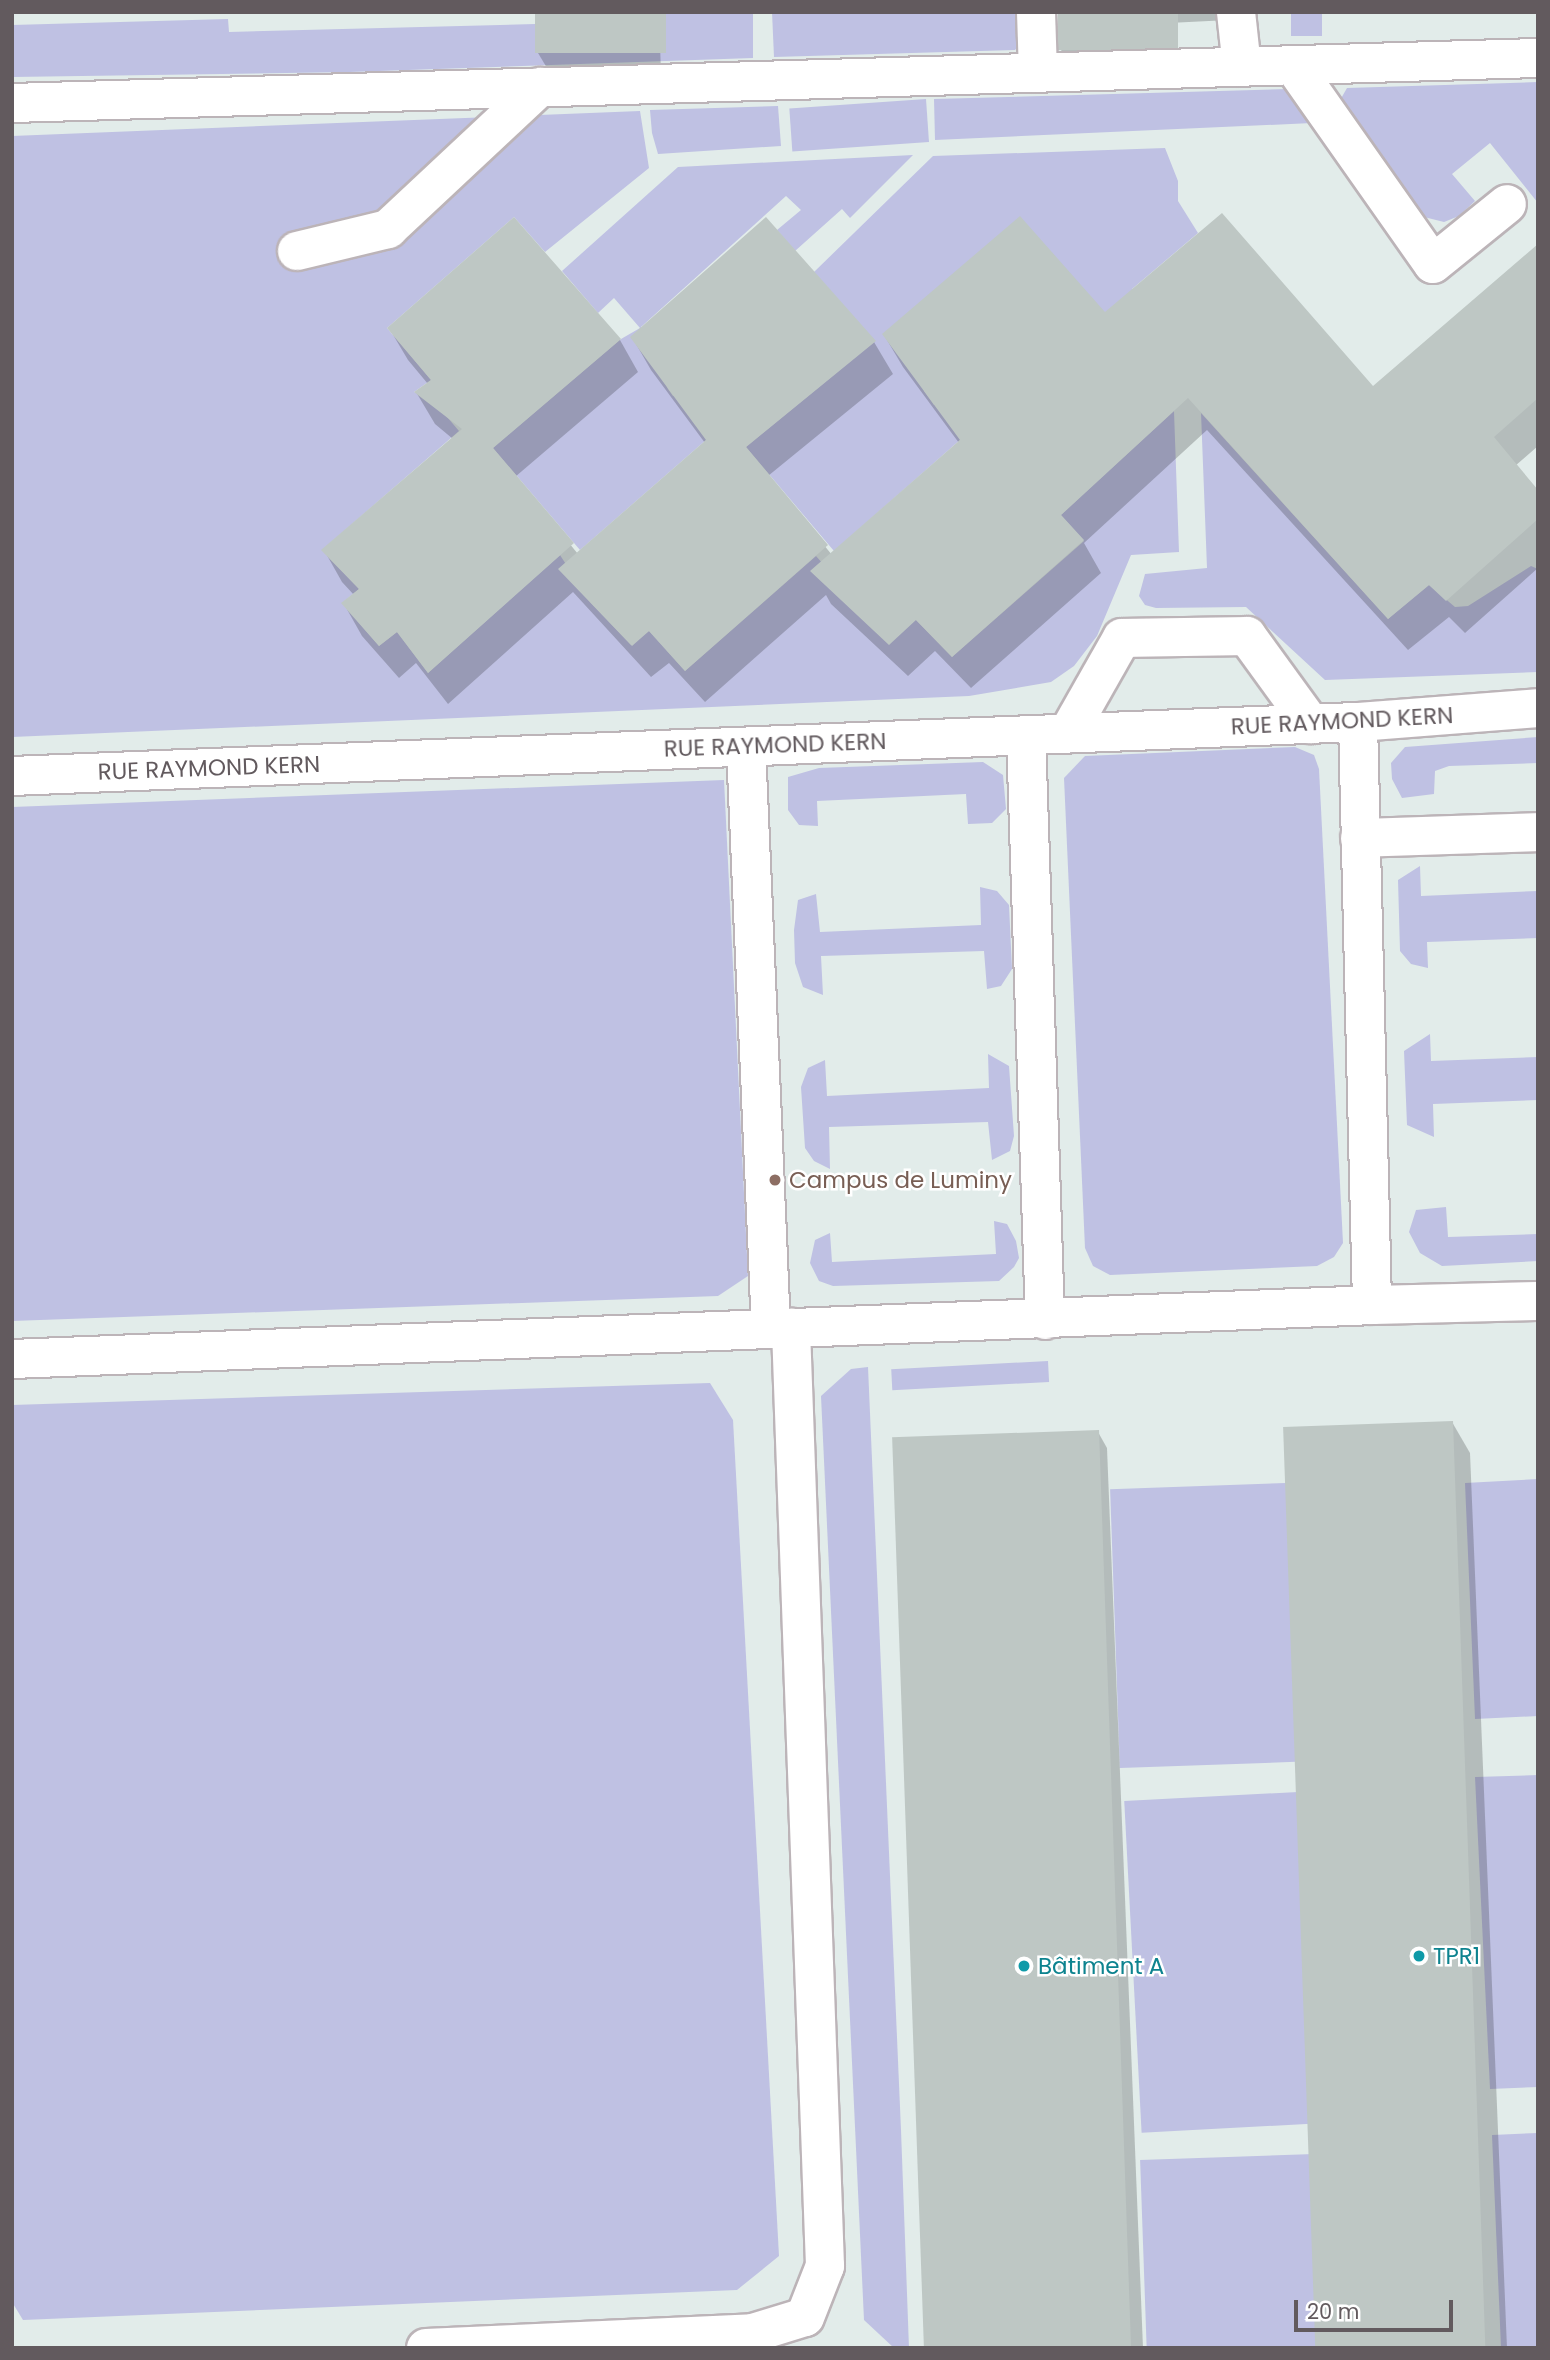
<!DOCTYPE html>
<meta charset="utf-8">
<style>
body{margin:0}
#map{position:relative;width:1550px;height:2360px;overflow:hidden;background:#e2ecea;font-family:Poppins,sans-serif}
div>[style]{position:absolute}
.green>*{inset:0;background:#bfc1e3;transform-origin:0 0}
.shadow>*{inset:0;background:#0003}
.building>*{inset:0;background:#bec7c4;transform-origin:0 0}
.roads{filter:drop-shadow(2px 0 #bcb4b8) drop-shadow(-2px 0 #bcb4b8) drop-shadow(0 2px #bcb4b8) drop-shadow(0 -2px #bcb4b8)}
.minor>*{height:38px;margin:-19px;padding:0 19px;transform-origin:19px;border-radius:19px;background:#fff}
.dots>*{width:19px;height:19px;translate:-50% -50%;box-sizing:border-box;border:4px solid #fff;border-radius:50%}
span{translate:-50% -50%;white-space:nowrap;text-align:center;line-height:1.15;-webkit-text-stroke:5px #fff;paint-order:stroke}
.street-label{font-size:23px;color:#625a5e}
.education-label{font-size:23px;color:#785e54}
.left{translate:0 -50%;text-align:left}
.culture-label{font-size:23px;color:#0d838f}
.frame{position:absolute;inset:0;border:14px solid #625a5e;pointer-events:none}
.scale{position:absolute;left:1294px;top:2300px;width:159px;height:32px;box-sizing:border-box;border:4px solid #625a5e;border-top:0;padding-left:9px;font-size:21px;line-height:24px;white-space:nowrap;color:#625a5e;-webkit-text-stroke:5px #fff;paint-order:stroke}
</style>
<div id="map">
<div class="green">
<div style="clip-path:polygon(646px 12px,753px 12px,753px 58px,350px 72px,12px 77px,12px 25px,228px 19px,229px 32px,535px 24px,537px 53px,647px 50px)"></div>
<div style="clip-path:polygon(772px 12px,1020px 12px,1020px 44px,1015px 50px,774px 57px)"></div>
<div style="left:1291px;top:12px;width:31px;height:24px"></div>
<div style="clip-path:polygon(1538px 82px,1538px 203px,1490px 143px,1452px 174px,1475px 201px,1459px 216px,1444px 222px,1420px 216px,1339px 102px,1347px 88px)"></div>
<div style="clip-path:polygon(1288px 89px,1312px 123px,935px 140px,934px 99px)"></div>
<div style="left:926px;top:99px;width:43px;height:137px;rotate:86deg"></div>
<div style="clip-path:polygon(778px 106px,781px 146px,658px 154px,652px 133px,650px 110px)"></div>
<div style="clip-path:polygon(640px 111px,649px 168px,545px 252px,514px 217px,387px 328px,431px 380px,414px 392px,431px 398px,459px 431px,322px 550px,359px 589px,342px 603px,379px 646px,397px 632px,428px 673px,560px 555px,591px 603px,631px 645px,649px 631px,685px 671px,816px 556px,854px 599px,916px 620px,952px 657px,1084px 541px,1061px 515px,1174px 411px,1179px 552px,1131px 555px,1097px 636px,1074px 666px,1051px 682px,969px 696px,12px 737px,12px 136px)"></div>
<div style="clip-path:polygon(1165px 148px,1178px 181px,1178px 201px,1198px 233px,1132px 289px,1150px 315px,924px 391px,934px 405px,941px 399px,969px 432px,834px 551px,746px 447px,875px 341px,814px 272px,933px 156px)"></div>
<div style="clip-path:polygon(913px 155px,850px 218px,842px 209px,795px 251px,777px 230px,801px 210px,786px 196px,641px 327px,668px 389px,673px 396px,687px 398px,714px 433px,580px 550px,493px 448px,621px 339px,640px 328px,614px 298px,598px 313px,562px 271px,678px 167px)"></div>
<div style="clip-path:polygon(1201px 413px,1388px 619px,1429px 585px,1455px 607px,1468px 606px,1531px 566px,1538px 569px,1538px 672px,1325px 680px,1246px 607px,1156px 608px,1145px 605px,1139px 596px,1145px 574px,1207px 568px)"></div>
<div style="clip-path:polygon(1538px 737px,1538px 763px,1449px 766px,1435px 771px,1434px 794px,1402px 798px,1392px 779px,1391px 763px,1405px 747px)"></div>
<div style="clip-path:polygon(1295px 747px,1314px 755px,1319px 769px,1343px 1243px,1334px 1257px,1317px 1266px,1110px 1275px,1093px 1266px,1085px 1248px,1064px 778px,1085px 756px)"></div>
<div style="clip-path:polygon(983px 762px,1003px 775px,1006px 809px,992px 823px,968px 824px,966px 794px,817px 801px,818px 826px,799px 825px,788px 810px,788px 777px,819px 768px)"></div>
<div style="clip-path:polygon(724px 780px,748px 1276px,718px 1296px,12px 1321px,12px 807px)"></div>
<div style="clip-path:polygon(1420px 866px,1421px 896px,1538px 891px,1538px 938px,1427px 942px,1428px 968px,1411px 964px,1400px 951px,1398px 880px)"></div>
<div style="clip-path:polygon(980px 887px,997px 891px,1009px 905px,1012px 969px,1001px 986px,987px 989px,984px 951px,821px 956px,823px 995px,803px 987px,795px 963px,794px 930px,798px 900px,816px 894px,820px 932px,981px 925px)"></div>
<div style="clip-path:polygon(1430px 1034px,1431px 1061px,1538px 1057px,1538px 1100px,1433px 1104px,1434px 1137px,1407px 1125px,1404px 1051px)"></div>
<div style="clip-path:polygon(988px 1054px,1009px 1066px,1014px 1136px,1010px 1151px,992px 1160px,988px 1122px,829px 1127px,830px 1169px,814px 1161px,805px 1148px,801px 1087px,808px 1068px,825px 1060px,827px 1096px,989px 1088px)"></div>
<div style="clip-path:polygon(1446px 1207px,1448px 1237px,1538px 1234px,1538px 1261px,1442px 1266px,1420px 1253px,1409px 1232px,1416px 1210px)"></div>
<div style="clip-path:polygon(994px 1221px,1007px 1224px,1016px 1241px,1019px 1258px,1014px 1267px,999px 1281px,833px 1286px,819px 1281px,810px 1263px,815px 1240px,830px 1233px,832px 1262px,996px 1254px)"></div>
<div style="left:1048px;top:1361px;width:21px;height:157px;rotate:87deg"></div>
<div style="clip-path:polygon(868px 1367px,901px 2130px,909px 2348px,894px 2348px,864px 2320px,821px 1396px,851px 1369px)"></div>
<div style="clip-path:polygon(710px 1383px,733px 1420px,779px 2256px,737px 2290px,23px 2320px,12px 2302px,12px 1405px)"></div>
<div style="clip-path:polygon(1538px 1479px,1538px 1716px,1475px 1719px,1465px 1483px)"></div>
<div style="left:1286px;top:1483px;width:279px;height:176px;rotate:88deg"></div>
<div style="clip-path:polygon(1538px 1775px,1538px 2087px,1490px 2089px,1475px 1777px)"></div>
<div style="left:1298px;top:1792px;width:332px;height:174px;rotate:87deg"></div>
<div style="clip-path:polygon(1538px 2133px,1538px 2348px,1501px 2348px,1492px 2135px)"></div>
<div style="left:1314px;top:2154px;width:194px;height:174px;rotate:88deg"></div>
</div>
<div class="shadow">
<div style="clip-path:polygon(659px 12px,661px 74px,553px 78px,538px 53px)"></div>
<div style="clip-path:polygon(1058px 12px,1229px 12px,1229px 20px,1149px 24px,1152px 79px,1079px 81px,1061px 50px)"></div>
<div style="clip-path:polygon(514px 219px,620px 340px,638px 372px,515px 477px,578px 554px,705px 443px,651px 370px,632px 337px,874px 342px,893px 374px,768px 476px,832px 555px,959px 443px,903px 367px,884px 335px,1105px 315px,1373px 389px,1538px 246px,1538px 446px,1515px 466px,1538px 492px,1538px 568px,1465px 633px,1449px 617px,1408px 650px,1207px 430px,1084px 543px,1101px 573px,971px 688px,935px 651px,908px 676px,831px 604px,826px 595px,705px 702px,669px 663px,651px 677px,573px 592px,448px 704px,416px 663px,399px 678px,362px 636px,344px 604px,354px 595px,342px 582px,324px 550px,453px 439px,435px 424px,416px 392px,428px 384px,408px 360px,389px 328px)"></div>
<div style="clip-path:polygon(1452px 1422px,1470px 1453px,1507px 2348px,1324px 2348px)"></div>
<div style="clip-path:polygon(1098px 1432px,1107px 1448px,1143px 2348px,932px 2348px)"></div>
</div>
<div class="building">
<div style="left:535px;top:12px;width:131px;height:41px"></div>
<div style="left:1058px;top:12px;width:120px;height:38px"></div>
<div style="clip-path:polygon(1222px 213px,1373px 386px,1538px 244px,1538px 398px,1494px 437px,1538px 490px,1538px 519px,1446px 601px,1429px 585px,1388px 619px,1188px 398px,1061px 515px,1084px 540px,952px 657px,916px 620px,889px 645px,810px 571px,960px 440px,882px 334px,1020px 216px,1105px 312px)"></div>
<div style="clip-path:polygon(514px 217px,621px 339px,493px 448px,574px 543px,428px 673px,397px 632px,379px 646px,341px 603px,359px 589px,321px 550px,462px 429px,414px 392px,431px 380px,387px 328px)"></div>
<div style="clip-path:polygon(766px 217px,876px 341px,746px 447px,828px 545px,685px 671px,649px 631px,632px 646px,558px 569px,706px 440px,630px 337px)"></div>
<div style="left:1453px;top:1421px;width:928px;height:170px;rotate:88deg"></div>
<div style="left:1099px;top:1430px;width:919px;height:207px;rotate:88deg"></div>
</div>
<div class="roads">
<div class="minor">
<div style="left:1036px;top:12px;width:61px;rotate:88.1deg"></div>
<div style="left:1236px;top:12px;width:55px;rotate:83.8deg"></div>
<div style="left:1293px;top:65px;width:243px;rotate:54.9deg"></div>
<div style="left:1433px;top:264px;width:95px;rotate:-39deg"></div>
<div style="left:12px;top:103px;width:1527px;rotate:-1.69deg"></div>
<div style="left:297px;top:251px;width:94px;rotate:-13.6deg"></div>
<div style="left:388px;top:229px;width:208px;rotate:-43.1deg"></div>
<div style="left:1358px;top:722px;width:583px;rotate:88.62deg"></div>
<div style="left:1068px;top:733px;width:109px;rotate:-60.4deg"></div>
<div style="left:1122px;top:638px;width:125px;rotate:-0.9deg"></div>
<div style="left:1247px;top:636px;width:109px;rotate:54deg"></div>
<div style="left:1026px;top:735px;width:585px;rotate:88.14deg"></div>
<div style="left:746px;top:747px;width:582px;rotate:87.54deg"></div>
<div style="left:12px;top:776px;width:1347px;rotate:-2.3deg"></div>
<div style="left:1358px;top:722px;width:181px;rotate:-4.4deg"></div>
<div style="left:1360px;top:838px;width:178px;rotate:-1.9deg"></div>
<div style="left:12px;top:1359px;width:1361px;rotate:-2.27deg"></div>
<div style="left:1372px;top:1305px;width:166px;rotate:-1.4deg"></div>
<div style="left:426px;top:2348px;width:327px;rotate:-2.6deg"></div>
<div style="left:753px;top:2333px;width:54px;rotate:-17.1deg"></div>
<div style="left:805px;top:2317px;width:55px;rotate:-68.6deg"></div>
<div style="left:825px;top:2266px;width:939px;rotate:-92.08deg"></div>
</div>
</div>
<div class="dots">
<div style="left:775px;top:1180px;background:#8d6e63"></div>
<div style="left:1419px;top:1956px;background:#0f9aa8"></div>
<div style="left:1024px;top:1966px;background:#0f9aa8"></div>
</div>
<div class="street-label">
<span style="left:1342px;top:721px;rotate:-3deg">RUE RAYMOND KERN</span>
<span style="left:775px;top:745px;rotate:-2deg">RUE RAYMOND KERN</span>
<span style="left:209px;top:768px;rotate:-2deg">RUE RAYMOND KERN</span>
</div>
<div class="education-label">
<span class="left" style="left:789px;top:1180px">Campus de Luminy</span>
</div>
<div class="culture-label">
<span class="left" style="left:1433px;top:1956px">TPR1</span>
<span class="left" style="left:1038px;top:1966px">Bâtiment A</span>
</div>
<div class="frame"></div>
<div class="scale">20 m</div>
</div>
